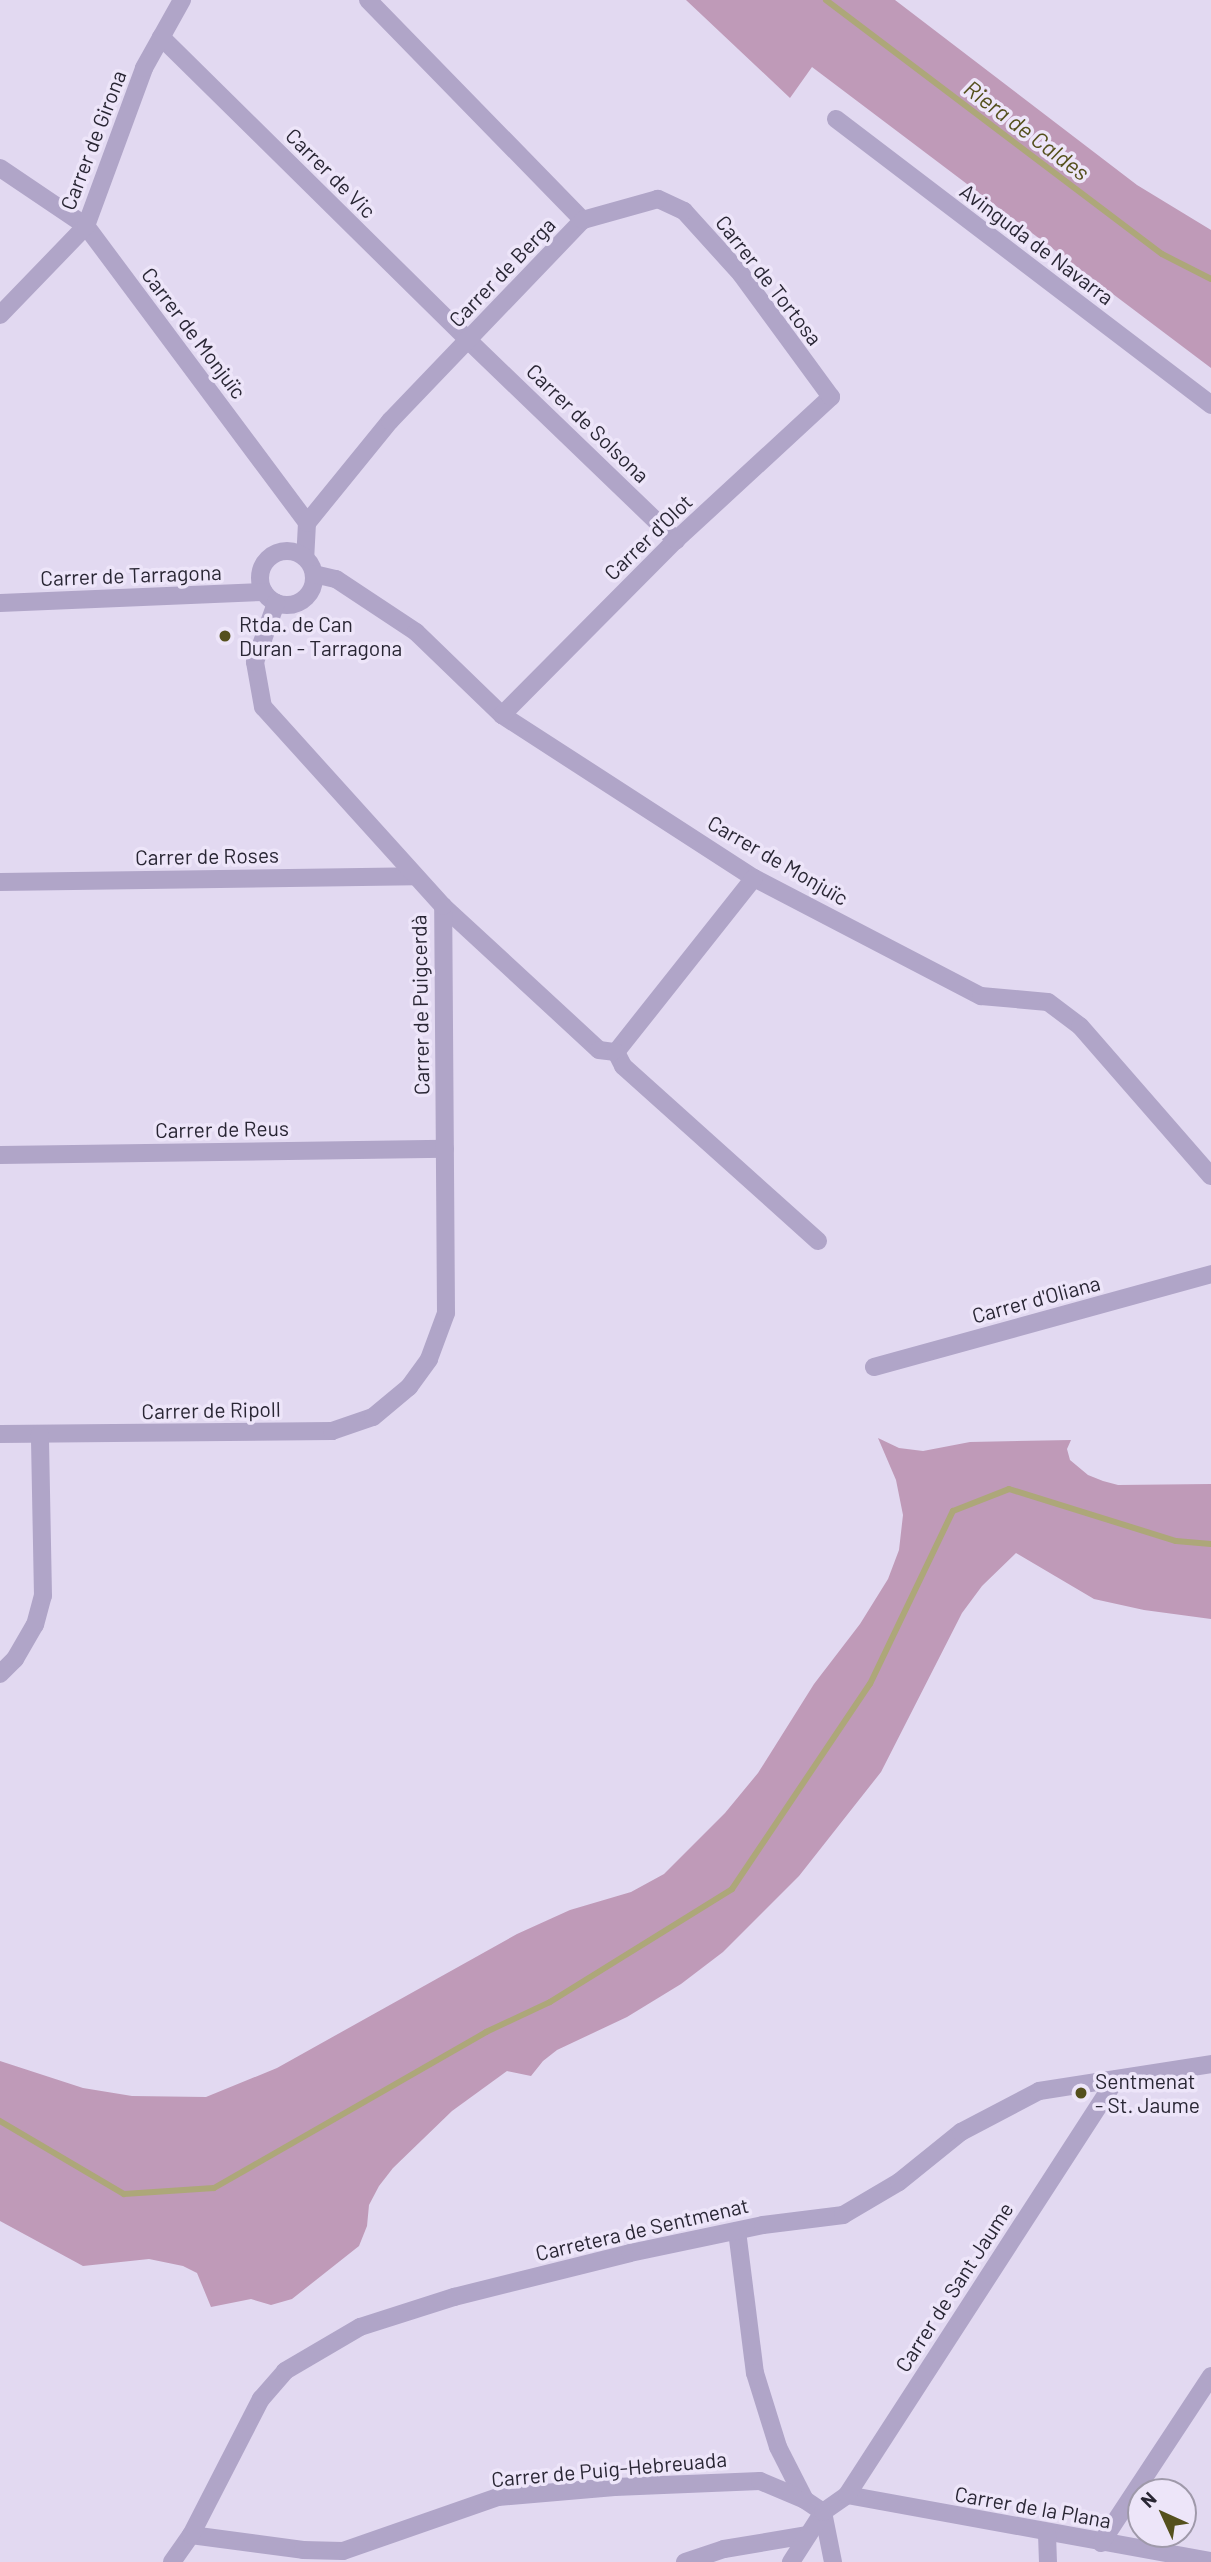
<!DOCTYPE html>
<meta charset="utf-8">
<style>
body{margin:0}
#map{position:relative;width:1211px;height:2562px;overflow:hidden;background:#e2d9f1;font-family:Barlow,sans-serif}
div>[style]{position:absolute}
.green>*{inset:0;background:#bf9ab8}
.stream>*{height:6px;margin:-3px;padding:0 3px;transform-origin:3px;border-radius:3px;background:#ada779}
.street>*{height:18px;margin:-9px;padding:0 9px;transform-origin:9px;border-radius:9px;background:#b0a5c8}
.street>.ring{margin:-9px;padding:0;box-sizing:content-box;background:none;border:18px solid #b0a5c8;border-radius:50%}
.dots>*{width:19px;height:19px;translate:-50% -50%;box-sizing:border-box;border:4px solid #ede5f9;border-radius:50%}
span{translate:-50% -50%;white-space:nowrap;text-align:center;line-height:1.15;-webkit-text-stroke:7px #ede5f9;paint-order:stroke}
.street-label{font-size:21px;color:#292634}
.poi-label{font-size:21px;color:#292634}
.left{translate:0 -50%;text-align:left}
.water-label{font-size:23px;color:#55501d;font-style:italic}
.north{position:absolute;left:1127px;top:2478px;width:70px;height:70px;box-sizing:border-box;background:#ede5f9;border:2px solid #9f99aa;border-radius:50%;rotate:315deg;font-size:19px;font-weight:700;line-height:28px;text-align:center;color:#292634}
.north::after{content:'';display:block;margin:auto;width:24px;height:32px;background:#55501d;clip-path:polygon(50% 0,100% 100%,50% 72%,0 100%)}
</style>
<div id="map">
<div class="green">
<div style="clip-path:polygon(686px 0,895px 0,1137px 185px,1211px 230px,1211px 368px,812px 67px,790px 98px)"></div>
<div style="clip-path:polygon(878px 1438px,899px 1448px,923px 1451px,970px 1442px,1071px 1440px,1067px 1449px,1070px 1460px,1088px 1475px,1103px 1481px,1118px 1485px,1211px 1484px,1211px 1619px,1144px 1610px,1094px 1599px,1016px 1553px,982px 1586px,962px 1613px,881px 1772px,799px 1876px,723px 1952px,681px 1984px,627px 2017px,557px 2050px,543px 2061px,531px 2076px,507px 2071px,452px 2111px,393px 2168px,379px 2186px,369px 2205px,367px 2226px,359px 2246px,292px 2299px,271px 2305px,251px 2299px,211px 2307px,197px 2273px,183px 2266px,149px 2259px,83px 2266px,0 2221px,0 2061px,83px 2088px,132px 2096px,206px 2097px,277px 2068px,517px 1934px,570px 1910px,631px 1892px,664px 1874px,725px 1813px,758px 1773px,814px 1684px,860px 1624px,888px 1579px,899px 1550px,903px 1515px,896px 1480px)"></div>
</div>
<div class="stream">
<div style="left:826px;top:0;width:421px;rotate:37.1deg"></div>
<div style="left:1162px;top:254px;width:55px;rotate:27deg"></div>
<div style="left:0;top:2121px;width:144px;rotate:30.5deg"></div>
<div style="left:124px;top:2194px;width:90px;rotate:-3.8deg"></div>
<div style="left:214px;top:2188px;width:314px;rotate:-29.8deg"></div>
<div style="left:486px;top:2032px;width:71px;rotate:-25.1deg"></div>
<div style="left:550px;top:2002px;width:214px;rotate:-31.8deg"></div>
<div style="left:732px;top:1889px;width:247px;rotate:-56.1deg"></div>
<div style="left:870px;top:1684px;width:192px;rotate:-64.4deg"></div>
<div style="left:953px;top:1511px;width:60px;rotate:-21.4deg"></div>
<div style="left:1009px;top:1489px;width:175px;rotate:17.3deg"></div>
<div style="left:1176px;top:1541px;width:35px;rotate:5deg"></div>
</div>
<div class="street">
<div style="left:368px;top:0;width:308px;rotate:45.7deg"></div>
<div style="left:161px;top:37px;width:431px;rotate:44.6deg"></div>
<div style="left:468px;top:340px;width:289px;rotate:43.9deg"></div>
<div style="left:836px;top:119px;width:472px;rotate:37.3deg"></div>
<div style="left:0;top:168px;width:104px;rotate:34deg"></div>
<div style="left:86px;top:226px;width:370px;rotate:53.3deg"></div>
<div style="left:307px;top:523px;width:34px;rotate:93deg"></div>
<div style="left:0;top:315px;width:124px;rotate:-46deg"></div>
<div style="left:86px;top:226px;width:168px;rotate:-69.8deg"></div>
<div style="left:144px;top:68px;width:78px;rotate:-60.8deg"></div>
<div style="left:307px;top:523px;width:132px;rotate:-50.9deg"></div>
<div style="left:390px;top:421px;width:279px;rotate:-46.2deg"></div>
<div class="ring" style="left:260px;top:551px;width:36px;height:36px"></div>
<div style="left:314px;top:574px;width:23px;rotate:13deg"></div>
<div style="left:336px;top:579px;width:96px;rotate:33.5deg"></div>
<div style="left:416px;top:632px;width:120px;rotate:44deg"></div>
<div style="left:502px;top:715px;width:300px;rotate:32.9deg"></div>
<div style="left:754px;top:878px;width:256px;rotate:27.5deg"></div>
<div style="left:981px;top:996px;width:67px;rotate:5.1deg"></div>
<div style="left:1048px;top:1002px;width:40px;rotate:37deg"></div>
<div style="left:1080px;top:1026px;width:199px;rotate:48.9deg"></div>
<div style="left:0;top:603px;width:264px;rotate:-2.4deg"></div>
<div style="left:502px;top:715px;width:247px;rotate:-45.2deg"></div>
<div style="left:676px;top:540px;width:211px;rotate:-42.7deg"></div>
<div style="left:831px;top:397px;width:152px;rotate:-126.2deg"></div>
<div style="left:741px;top:274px;width:85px;rotate:-132.1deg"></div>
<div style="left:684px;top:211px;width:29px;rotate:-155deg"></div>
<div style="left:658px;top:199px;width:78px;rotate:164.4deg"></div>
<div style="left:0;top:882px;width:415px;rotate:-0.8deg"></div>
<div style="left:443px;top:906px;width:212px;rotate:42.7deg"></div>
<div style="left:599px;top:1050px;width:17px;rotate:7deg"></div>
<div style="left:616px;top:1052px;width:222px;rotate:-51.6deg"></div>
<div style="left:616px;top:1052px;width:16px;rotate:63deg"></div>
<div style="left:623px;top:1066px;width:262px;rotate:41.9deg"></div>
<div style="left:0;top:1155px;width:445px;rotate:-0.8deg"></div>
<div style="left:874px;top:1367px;width:350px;rotate:-15.4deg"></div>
<div style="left:0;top:1434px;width:332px;rotate:-0.5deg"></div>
<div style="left:332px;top:1431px;width:43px;rotate:-18.9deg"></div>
<div style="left:373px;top:1417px;width:47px;rotate:-39.8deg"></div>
<div style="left:409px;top:1387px;width:34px;rotate:-54deg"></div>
<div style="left:429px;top:1359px;width:49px;rotate:-69.7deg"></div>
<div style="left:446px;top:1313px;width:407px;rotate:-90.4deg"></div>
<div style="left:443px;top:906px;width:268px;rotate:-132.1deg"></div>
<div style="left:263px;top:707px;width:46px;rotate:-100.1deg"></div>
<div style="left:255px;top:662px;width:63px;rotate:-70.4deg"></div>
<div style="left:0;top:1674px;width:21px;rotate:-45deg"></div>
<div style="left:15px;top:1659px;width:39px;rotate:-60deg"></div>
<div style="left:35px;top:1625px;width:30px;rotate:-75deg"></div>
<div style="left:43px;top:1596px;width:162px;rotate:-91.1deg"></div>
<div style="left:737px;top:2231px;width:143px;rotate:82.8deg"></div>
<div style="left:755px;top:2373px;width:77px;rotate:72.7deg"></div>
<div style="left:778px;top:2447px;width:59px;rotate:63deg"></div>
<div style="left:847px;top:2495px;width:370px;rotate:10.3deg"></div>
<div style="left:1047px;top:2534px;width:28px;rotate:88deg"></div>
<div style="left:191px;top:2535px;width:113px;rotate:7.6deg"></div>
<div style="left:303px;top:2550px;width:40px;rotate:1.4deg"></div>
<div style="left:343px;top:2551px;width:164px;rotate:-19.2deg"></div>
<div style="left:498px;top:2497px;width:117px;rotate:-4.9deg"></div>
<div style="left:615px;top:2487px;width:145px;rotate:-2.4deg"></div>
<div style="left:760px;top:2481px;width:49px;rotate:22.9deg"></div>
<div style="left:805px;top:2500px;width:22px;rotate:34deg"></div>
<div style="left:823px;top:2512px;width:51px;rotate:78.7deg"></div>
<div style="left:1101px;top:2543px;width:200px;rotate:-56.6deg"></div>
<div style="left:172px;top:2562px;width:33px;rotate:-55deg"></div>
<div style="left:191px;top:2535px;width:153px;rotate:-62.8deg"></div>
<div style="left:261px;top:2399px;width:37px;rotate:-49deg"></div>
<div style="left:285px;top:2371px;width:87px;rotate:-30.4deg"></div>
<div style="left:360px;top:2327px;width:99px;rotate:-17.7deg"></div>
<div style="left:454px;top:2297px;width:181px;rotate:-14deg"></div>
<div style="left:630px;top:2253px;width:136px;rotate:-11.9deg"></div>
<div style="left:763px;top:2225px;width:81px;rotate:-7.1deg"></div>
<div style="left:843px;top:2215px;width:65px;rotate:-30.5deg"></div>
<div style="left:899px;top:2182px;width:80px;rotate:-38.9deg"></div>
<div style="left:961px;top:2132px;width:88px;rotate:-27.7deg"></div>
<div style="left:1039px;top:2091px;width:174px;rotate:-8.9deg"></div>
<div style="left:685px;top:2562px;width:41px;rotate:-18.4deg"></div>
<div style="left:724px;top:2549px;width:85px;rotate:-9.5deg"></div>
<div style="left:791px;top:2562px;width:59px;rotate:-57.4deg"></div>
<div style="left:823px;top:2512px;width:29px;rotate:-35deg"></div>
<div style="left:847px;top:2495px;width:495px;rotate:-57.1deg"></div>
</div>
<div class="dots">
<div style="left:225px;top:636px;background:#55501d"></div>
<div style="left:1081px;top:2093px;background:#55501d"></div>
</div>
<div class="street-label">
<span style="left:93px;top:140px;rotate:-69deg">Carrer de Girona</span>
<span style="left:331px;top:173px;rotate:45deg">Carrer de Vic</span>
<span style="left:1037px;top:244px;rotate:37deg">Avinguda de Navarra</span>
<span style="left:502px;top:272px;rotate:-46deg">Carrer de Berga</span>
<span style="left:769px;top:280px;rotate:52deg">Carrer de Tortosa</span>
<span style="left:194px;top:333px;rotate:53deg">Carrer de Monjuïc</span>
<span style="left:588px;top:423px;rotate:44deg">Carrer de Solsona</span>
<span style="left:648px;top:537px;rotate:-44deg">Carrer d'Olot</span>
<span style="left:131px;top:575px;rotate:-2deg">Carrer de Tarragona</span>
<span style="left:207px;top:856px;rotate:-1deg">Carrer de Roses</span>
<span style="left:778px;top:860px;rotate:30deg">Carrer de Monjuïc</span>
<span style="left:420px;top:1005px;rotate:-91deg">Carrer de Puigcerdà</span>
<span style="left:222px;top:1129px;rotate:-1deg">Carrer de Reus</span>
<span style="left:1036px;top:1299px;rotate:-15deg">Carrer d'Oliana</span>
<span style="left:211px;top:1410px;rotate:-1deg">Carrer de Ripoll</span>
<span style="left:642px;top:2229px;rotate:-13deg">Carretera de Sentmenat</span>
<span style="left:954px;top:2287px;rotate:-57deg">Carrer de Sant Jaume</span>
<span style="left:609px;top:2469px;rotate:-5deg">Carrer de Puig-Hebreuada</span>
<span style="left:1033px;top:2507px;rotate:10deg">Carrer de la Plana</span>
</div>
<div class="poi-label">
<span class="left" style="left:239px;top:636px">Rtda. de Can<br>Duran - Tarragona</span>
<span class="left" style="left:1095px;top:2093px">Sentmenat<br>- St. Jaume</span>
</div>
<div class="water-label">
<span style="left:1027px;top:130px;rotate:37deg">Riera de Caldes</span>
</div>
<div class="north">N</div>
</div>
